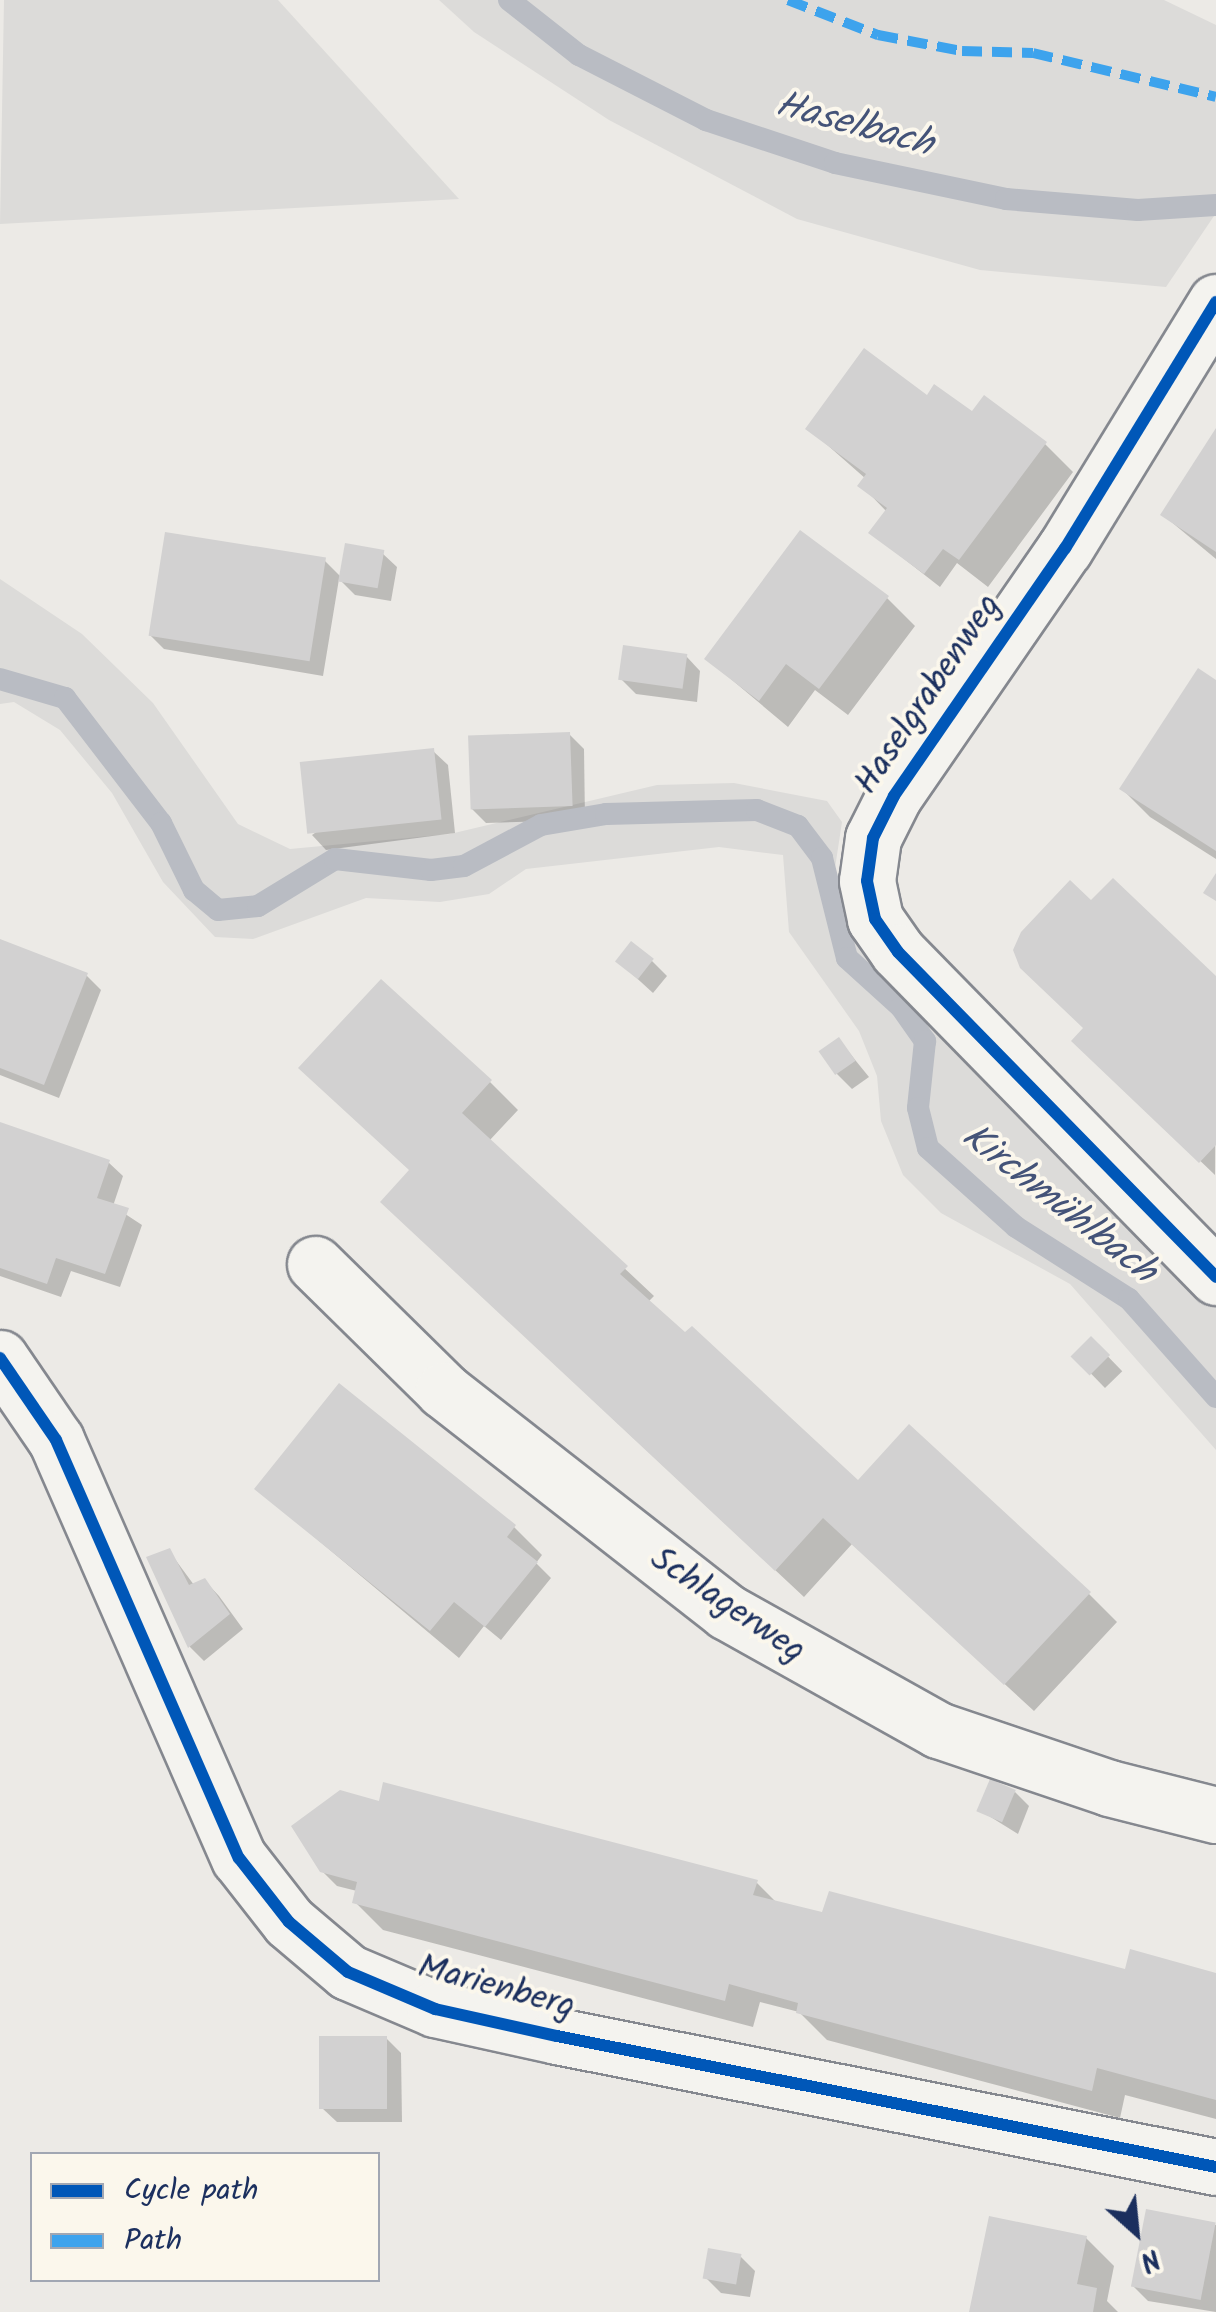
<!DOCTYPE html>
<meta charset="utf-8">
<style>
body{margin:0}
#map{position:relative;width:1216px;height:2312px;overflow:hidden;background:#eceae6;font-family:Kalam,sans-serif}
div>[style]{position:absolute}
.green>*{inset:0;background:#dcdbd9}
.shadow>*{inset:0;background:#0003;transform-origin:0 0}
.stream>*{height:22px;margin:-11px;padding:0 11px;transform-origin:11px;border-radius:11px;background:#b9bcc3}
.building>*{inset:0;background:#d2d1d1;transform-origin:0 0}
.roads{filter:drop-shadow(2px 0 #85888f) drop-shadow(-2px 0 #85888f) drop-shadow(0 2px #85888f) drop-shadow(0 -2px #85888f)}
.minor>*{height:55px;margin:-27.5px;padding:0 27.5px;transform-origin:27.5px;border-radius:27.5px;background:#f4f3ef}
.quiet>*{height:10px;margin-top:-5px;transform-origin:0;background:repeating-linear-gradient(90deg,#3da3ed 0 20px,transparent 0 30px)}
.cycleway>*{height:12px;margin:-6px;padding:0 6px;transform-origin:6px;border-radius:6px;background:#0057b8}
span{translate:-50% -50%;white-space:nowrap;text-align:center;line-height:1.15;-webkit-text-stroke:8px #fbf7ec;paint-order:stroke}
.street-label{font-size:35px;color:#1b2f5e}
.water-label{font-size:38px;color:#445378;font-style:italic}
.legend{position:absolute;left:30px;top:2152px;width:350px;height:130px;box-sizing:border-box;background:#fbf7ec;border:2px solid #a1a7b3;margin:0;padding:12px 18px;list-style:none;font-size:30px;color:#1b2f5e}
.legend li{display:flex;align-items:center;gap:20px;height:50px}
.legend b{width:50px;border:2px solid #a1a7b3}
.north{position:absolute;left:1086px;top:2182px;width:100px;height:100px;-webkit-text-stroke:8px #fbf7ec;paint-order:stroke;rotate:153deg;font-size:28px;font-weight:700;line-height:40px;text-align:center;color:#1b2f5e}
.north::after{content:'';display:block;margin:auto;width:35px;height:45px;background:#1b2f5e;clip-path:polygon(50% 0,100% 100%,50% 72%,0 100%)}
</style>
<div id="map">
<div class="green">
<div style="clip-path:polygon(4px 0,278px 0,459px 199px,0 224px)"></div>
<div style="clip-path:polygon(439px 0,1164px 0,1216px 25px,1216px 213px,1166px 287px,980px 270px,797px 219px,609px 120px,474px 32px)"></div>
<div style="clip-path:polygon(0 579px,82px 634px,153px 703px,238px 824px,290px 849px,450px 834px,657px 785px,734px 783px,827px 801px,842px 822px,835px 868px,844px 900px,1216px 1302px,1216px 1450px,1070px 1284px,941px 1213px,903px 1175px,881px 1121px,877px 1076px,859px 1031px,789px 932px,783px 855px,719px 847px,526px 869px,489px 894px,440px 902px,366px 898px,253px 939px,215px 937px,163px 882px,112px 793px,60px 730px,14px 702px,0 704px)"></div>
</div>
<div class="shadow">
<div style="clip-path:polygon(973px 415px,1045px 444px,1073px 472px,988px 587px,957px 563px,940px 587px,871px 533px,887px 512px,861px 485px,866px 479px,808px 428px)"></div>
<div style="clip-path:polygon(1216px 433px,1216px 559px,1163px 515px)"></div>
<div style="clip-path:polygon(382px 553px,397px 567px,391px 601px,355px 595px,339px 579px,323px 676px,164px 649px,150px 635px,325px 561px,341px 577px)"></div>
<div style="clip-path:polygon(887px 598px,915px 626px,848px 715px,815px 690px,788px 727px,707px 659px)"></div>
<div style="clip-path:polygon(686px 656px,700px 671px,697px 702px,636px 694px,621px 679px)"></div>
<div style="clip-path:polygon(1216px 682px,1216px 859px,1150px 817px,1122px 789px)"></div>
<div style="clip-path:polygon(569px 734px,584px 749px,585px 820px,486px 823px,472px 809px)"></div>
<div style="clip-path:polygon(433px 751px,448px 765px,455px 833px,326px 850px,312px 835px)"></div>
<div style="clip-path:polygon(1091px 904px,1216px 980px,1215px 1175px,1075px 1041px,1087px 1028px)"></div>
<div style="clip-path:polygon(0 941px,86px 975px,101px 990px,59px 1098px,0 1075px)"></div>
<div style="clip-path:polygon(652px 961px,667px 976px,653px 993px,619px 962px)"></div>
<div style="clip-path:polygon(839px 1040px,869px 1077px,852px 1089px,837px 1074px)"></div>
<div style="clip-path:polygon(490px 1082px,518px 1110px,489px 1141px,654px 1296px,648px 1302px,858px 1484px,1089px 1594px,1117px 1622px,1034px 1711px,852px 1544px,804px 1597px,611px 1417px,411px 1171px,330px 1096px)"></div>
<div style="clip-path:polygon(0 1124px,108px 1162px,123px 1176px,113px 1206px,142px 1225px,120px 1287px,71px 1271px,61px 1297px,0 1276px)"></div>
<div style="left:1091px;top:1339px;width:45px;height:24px;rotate:46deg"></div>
<div style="clip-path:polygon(257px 1489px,514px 1527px,542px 1555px,536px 1563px,551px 1578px,501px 1640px,484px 1626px,459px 1658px)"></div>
<div style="clip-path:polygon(169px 1551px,194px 1585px,205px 1581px,219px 1596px,243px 1629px,204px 1661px,190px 1647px,149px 1558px)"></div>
<div style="clip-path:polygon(1015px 1792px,1029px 1806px,1018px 1834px,981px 1811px)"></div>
<div style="clip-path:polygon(380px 1804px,756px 1882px,778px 1904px,1126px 1972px,1216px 1975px,1216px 2119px,1125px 2095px,1120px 2118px,827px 2040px,799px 2012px,760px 2002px,753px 2027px,383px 1930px,355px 1902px,357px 1891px,337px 1886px,322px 1871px)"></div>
<div style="clip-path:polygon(386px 2038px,401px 2053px,402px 2122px,337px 2122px,322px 2108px)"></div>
<div style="clip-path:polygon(1148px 2212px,1216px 2225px,1216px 2312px,1148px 2301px,1134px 2287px)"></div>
<div style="clip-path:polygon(1086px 2238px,1114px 2266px,1107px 2301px,1118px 2312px,971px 2312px)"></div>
<div style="clip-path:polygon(740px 2256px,755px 2271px,750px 2297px,721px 2293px,706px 2278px)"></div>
</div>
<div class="stream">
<div style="left:509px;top:0;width:89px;rotate:38.2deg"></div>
<div style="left:579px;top:55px;width:143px;rotate:27.1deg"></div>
<div style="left:706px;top:120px;width:136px;rotate:18.4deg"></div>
<div style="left:835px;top:163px;width:175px;rotate:11.9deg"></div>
<div style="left:1006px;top:199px;width:132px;rotate:4.8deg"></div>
<div style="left:1138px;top:210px;width:78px;rotate:-3.7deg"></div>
<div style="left:0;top:679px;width:68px;rotate:16.3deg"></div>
<div style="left:65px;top:698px;width:158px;rotate:52.5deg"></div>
<div style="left:161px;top:823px;width:75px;rotate:63.8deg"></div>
<div style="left:194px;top:890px;width:31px;rotate:40deg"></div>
<div style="left:218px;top:910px;width:40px;rotate:-5.7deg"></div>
<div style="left:258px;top:906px;width:90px;rotate:-31.4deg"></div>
<div style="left:335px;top:859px;width:97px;rotate:6.5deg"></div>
<div style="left:431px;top:870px;width:33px;rotate:-7deg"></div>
<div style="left:464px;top:866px;width:87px;rotate:-28deg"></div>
<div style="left:541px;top:825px;width:66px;rotate:-9.6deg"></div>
<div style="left:606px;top:814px;width:151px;rotate:-1.5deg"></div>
<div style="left:757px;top:810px;width:44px;rotate:21.3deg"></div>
<div style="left:798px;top:826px;width:40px;rotate:53deg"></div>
<div style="left:822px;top:858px;width:103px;rotate:76deg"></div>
<div style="left:847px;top:958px;width:73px;rotate:42.2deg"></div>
<div style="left:901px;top:1007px;width:42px;rotate:54.8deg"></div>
<div style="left:925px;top:1041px;width:67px;rotate:96deg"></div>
<div style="left:918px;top:1108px;width:41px;rotate:76deg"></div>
<div style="left:928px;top:1148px;width:118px;rotate:41.9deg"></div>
<div style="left:1016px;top:1227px;width:134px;rotate:32.5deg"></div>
<div style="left:1129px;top:1299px;width:131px;rotate:48.4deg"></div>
</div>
<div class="building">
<div style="clip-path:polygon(864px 348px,927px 395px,934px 384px,972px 411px,984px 395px,1047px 442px,959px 560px,943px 549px,924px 574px,868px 533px,887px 508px,857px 486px,866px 474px,805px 429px)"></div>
<div style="clip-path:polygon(1216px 428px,1216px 552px,1160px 515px)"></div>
<div style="clip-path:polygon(800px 530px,889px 596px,819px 689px,786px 664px,759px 701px,704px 659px)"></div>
<div style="left:165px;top:532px;width:163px;height:105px;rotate:9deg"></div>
<div style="left:345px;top:543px;width:40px;height:39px;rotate:10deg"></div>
<div style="left:623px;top:645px;width:65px;height:35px;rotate:8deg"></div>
<div style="clip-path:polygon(1198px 668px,1216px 680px,1216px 851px,1119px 789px)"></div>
<div style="left:570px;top:732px;width:74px;height:102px;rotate:88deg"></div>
<div style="left:434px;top:748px;width:72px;height:135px;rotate:84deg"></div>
<div style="clip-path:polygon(1216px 873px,1216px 901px,1203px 893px)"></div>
<div style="clip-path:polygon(1113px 878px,1216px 976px,1216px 1145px,1199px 1163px,1071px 1041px,1083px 1028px,1020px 968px,1013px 950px,1021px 932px,1070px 880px,1091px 900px)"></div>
<div style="clip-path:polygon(0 939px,88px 973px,44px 1085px,0 1068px)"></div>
<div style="left:631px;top:941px;width:29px;height:26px;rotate:38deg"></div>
<div style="clip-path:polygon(381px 979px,492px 1080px,462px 1113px,628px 1266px,620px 1274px,685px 1332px,692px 1326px,858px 1480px,909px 1424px,1091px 1592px,1004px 1685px,823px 1518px,775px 1571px,380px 1202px,409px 1170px,298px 1068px)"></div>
<div style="left:839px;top:1037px;width:29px;height:25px;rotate:55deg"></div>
<div style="clip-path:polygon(0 1122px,110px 1160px,97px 1198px,129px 1208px,105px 1274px,56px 1258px,47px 1284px,0 1268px)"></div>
<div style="left:1091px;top:1336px;width:27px;height:29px;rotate:45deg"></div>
<div style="clip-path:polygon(339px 1383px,516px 1525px,507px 1537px,538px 1562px,485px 1627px,454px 1602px,430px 1631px,254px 1489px)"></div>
<div style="clip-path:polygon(170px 1548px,189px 1585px,205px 1578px,230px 1614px,188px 1648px,146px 1557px)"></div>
<div style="left:990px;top:1779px;width:28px;height:35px;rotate:23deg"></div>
<div style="clip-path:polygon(383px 1782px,758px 1880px,753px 1895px,822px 1912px,829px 1891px,1125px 1969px,1130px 1949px,1216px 1973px,1216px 2100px,1097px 2068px,1092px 2091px,796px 2013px,798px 2003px,729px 1984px,725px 2001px,352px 1903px,357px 1882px,320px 1872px,291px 1826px,340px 1790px,379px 1801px)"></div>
<div style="left:319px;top:2036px;width:68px;height:73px"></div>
<div style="left:1146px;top:2209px;width:71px;height:79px;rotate:11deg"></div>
<div style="clip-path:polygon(989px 2216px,1087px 2236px,1077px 2284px,1097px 2288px,1093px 2312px,969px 2312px)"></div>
<div style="left:708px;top:2248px;width:34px;height:31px;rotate:10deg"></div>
</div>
<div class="roads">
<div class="minor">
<div style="left:1216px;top:302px;width:289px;rotate:121.5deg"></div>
<div style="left:1065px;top:548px;width:301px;rotate:124.6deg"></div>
<div style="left:894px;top:796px;width:47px;rotate:116.6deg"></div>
<div style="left:873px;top:838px;width:43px;rotate:97.9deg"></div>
<div style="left:867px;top:881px;width:39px;rotate:78deg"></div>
<div style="left:875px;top:919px;width:40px;rotate:55.1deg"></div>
<div style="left:898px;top:952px;width:455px;rotate:45.6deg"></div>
<div style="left:315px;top:1264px;width:180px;rotate:44.5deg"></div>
<div style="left:443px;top:1390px;width:360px;rotate:38deg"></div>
<div style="left:727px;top:1612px;width:242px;rotate:29.2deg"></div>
<div style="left:938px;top:1730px;width:181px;rotate:18.7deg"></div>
<div style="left:1109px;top:1788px;width:110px;rotate:14.2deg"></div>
<div style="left:0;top:1358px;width:99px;rotate:55.7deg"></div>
<div style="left:56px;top:1440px;width:456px;rotate:66.4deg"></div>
<div style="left:239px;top:1858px;width:81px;rotate:52deg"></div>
<div style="left:289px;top:1922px;width:77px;rotate:40.3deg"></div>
<div style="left:348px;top:1972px;width:95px;rotate:23deg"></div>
<div style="left:435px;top:2009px;width:125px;rotate:12.5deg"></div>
<div style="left:557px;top:2036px;width:672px;rotate:11.24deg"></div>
</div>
</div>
<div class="quiet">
<div style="left:788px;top:0;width:97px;rotate:21.3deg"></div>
<div style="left:878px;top:35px;width:86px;rotate:10.8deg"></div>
<div style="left:962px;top:51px;width:71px;rotate:1.6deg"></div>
<div style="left:1033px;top:53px;width:188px;rotate:13.5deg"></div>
</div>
<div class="cycleway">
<div style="left:1216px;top:302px;width:289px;rotate:121.5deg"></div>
<div style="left:1065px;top:548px;width:301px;rotate:124.6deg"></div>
<div style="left:894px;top:796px;width:47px;rotate:116.6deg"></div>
<div style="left:873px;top:838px;width:43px;rotate:97.9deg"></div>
<div style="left:867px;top:881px;width:39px;rotate:78deg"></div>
<div style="left:875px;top:919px;width:40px;rotate:55.1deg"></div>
<div style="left:898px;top:952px;width:455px;rotate:45.6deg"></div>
<div style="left:0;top:1358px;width:99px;rotate:55.7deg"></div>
<div style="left:56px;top:1440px;width:456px;rotate:66.4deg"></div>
<div style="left:239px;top:1858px;width:81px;rotate:52deg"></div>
<div style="left:289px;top:1922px;width:77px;rotate:40.3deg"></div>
<div style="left:348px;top:1972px;width:95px;rotate:23deg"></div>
<div style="left:435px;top:2009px;width:125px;rotate:12.5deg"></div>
<div style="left:557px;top:2036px;width:672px;rotate:11.24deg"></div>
</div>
<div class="street-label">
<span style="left:929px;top:695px;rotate:-56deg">Haselgrabenweg</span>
<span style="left:727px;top:1606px;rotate:34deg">Schlagerweg</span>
<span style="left:496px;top:1988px;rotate:15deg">Marienberg</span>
</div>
<div class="water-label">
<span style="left:854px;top:126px;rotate:15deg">Haselbach</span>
<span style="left:1058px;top:1205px;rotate:38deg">Kirchmühlbach</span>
</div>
<ul class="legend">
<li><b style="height:12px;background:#0057b8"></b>Cycle path</li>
<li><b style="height:12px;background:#3da3ed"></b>Path</li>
</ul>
<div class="north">N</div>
</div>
